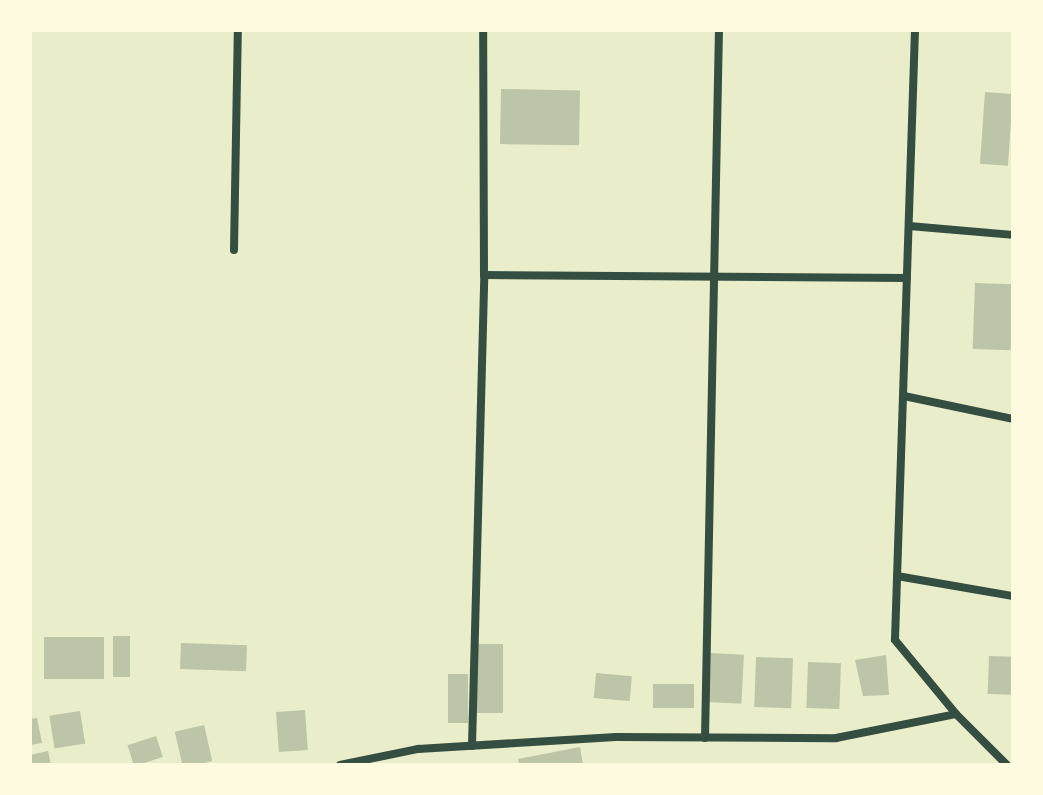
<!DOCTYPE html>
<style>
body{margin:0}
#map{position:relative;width:1043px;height:795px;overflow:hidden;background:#e9edc9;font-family:"Source Serif 4",serif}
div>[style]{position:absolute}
.building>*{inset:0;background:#bcc5a7;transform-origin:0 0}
.minor>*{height:8px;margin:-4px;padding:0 4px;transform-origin:4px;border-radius:4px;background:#344e41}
span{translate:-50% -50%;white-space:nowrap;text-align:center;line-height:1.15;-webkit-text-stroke:8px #fefae0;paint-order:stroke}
.frame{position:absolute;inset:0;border:32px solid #fefae0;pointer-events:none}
</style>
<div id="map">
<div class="building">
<div style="left:501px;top:89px;width:79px;height:55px;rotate:1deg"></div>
<div style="left:985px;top:92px;width:28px;height:72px;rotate:4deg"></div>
<div style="left:975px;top:283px;width:38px;height:66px;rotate:2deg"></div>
<div style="left:113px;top:636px;width:17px;height:41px"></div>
<div style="left:104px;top:637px;width:42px;height:60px;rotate:90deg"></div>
<div style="left:181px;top:643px;width:66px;height:26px;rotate:2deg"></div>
<div style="left:474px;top:644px;width:29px;height:69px"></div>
<div style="left:710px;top:653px;width:34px;height:49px;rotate:3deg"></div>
<div style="clip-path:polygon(886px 655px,889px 695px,863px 696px,855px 660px)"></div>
<div style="left:989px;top:656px;width:24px;height:38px;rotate:2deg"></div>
<div style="left:756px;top:657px;width:37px;height:50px;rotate:2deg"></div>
<div style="left:808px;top:662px;width:33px;height:46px;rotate:2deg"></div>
<div style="left:596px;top:673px;width:36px;height:25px;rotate:5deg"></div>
<div style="left:448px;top:674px;width:20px;height:49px"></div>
<div style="left:653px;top:684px;width:41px;height:24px"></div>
<div style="left:305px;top:710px;width:40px;height:29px;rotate:86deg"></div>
<div style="left:80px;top:711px;width:33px;height:31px;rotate:81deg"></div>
<div style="clip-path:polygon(37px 718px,42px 743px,30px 745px,30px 719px)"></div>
<div style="left:204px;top:725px;width:37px;height:30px;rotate:77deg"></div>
<div style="left:156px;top:736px;width:22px;height:30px;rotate:72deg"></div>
<div style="clip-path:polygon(580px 747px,583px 765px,519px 765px,518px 759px)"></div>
<div style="clip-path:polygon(48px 751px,51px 765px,30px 765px,30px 755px)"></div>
</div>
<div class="minor">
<div style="left:915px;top:30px;width:610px;rotate:91.88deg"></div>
<div style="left:895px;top:640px;width:96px;rotate:50.5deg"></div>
<div style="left:956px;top:714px;width:72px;rotate:45deg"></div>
<div style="left:909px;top:226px;width:104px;rotate:4.9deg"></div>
<div style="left:234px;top:250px;width:220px;rotate:-89deg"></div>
<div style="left:484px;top:275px;width:423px;rotate:0.4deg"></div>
<div style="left:904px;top:396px;width:111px;rotate:11.9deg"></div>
<div style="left:897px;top:576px;width:118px;rotate:9.8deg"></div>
<div style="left:705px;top:738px;width:708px;rotate:-88.87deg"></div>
<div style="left:472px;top:746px;width:471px;rotate:-88.5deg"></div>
<div style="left:484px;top:275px;width:245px;rotate:-90.2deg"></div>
<div style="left:340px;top:765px;width:80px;rotate:-11.6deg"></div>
<div style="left:418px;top:749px;width:198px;rotate:-3.5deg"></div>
<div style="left:616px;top:737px;width:220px;rotate:0.3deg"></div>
<div style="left:836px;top:738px;width:122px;rotate:-11.3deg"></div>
</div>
<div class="frame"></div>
</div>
